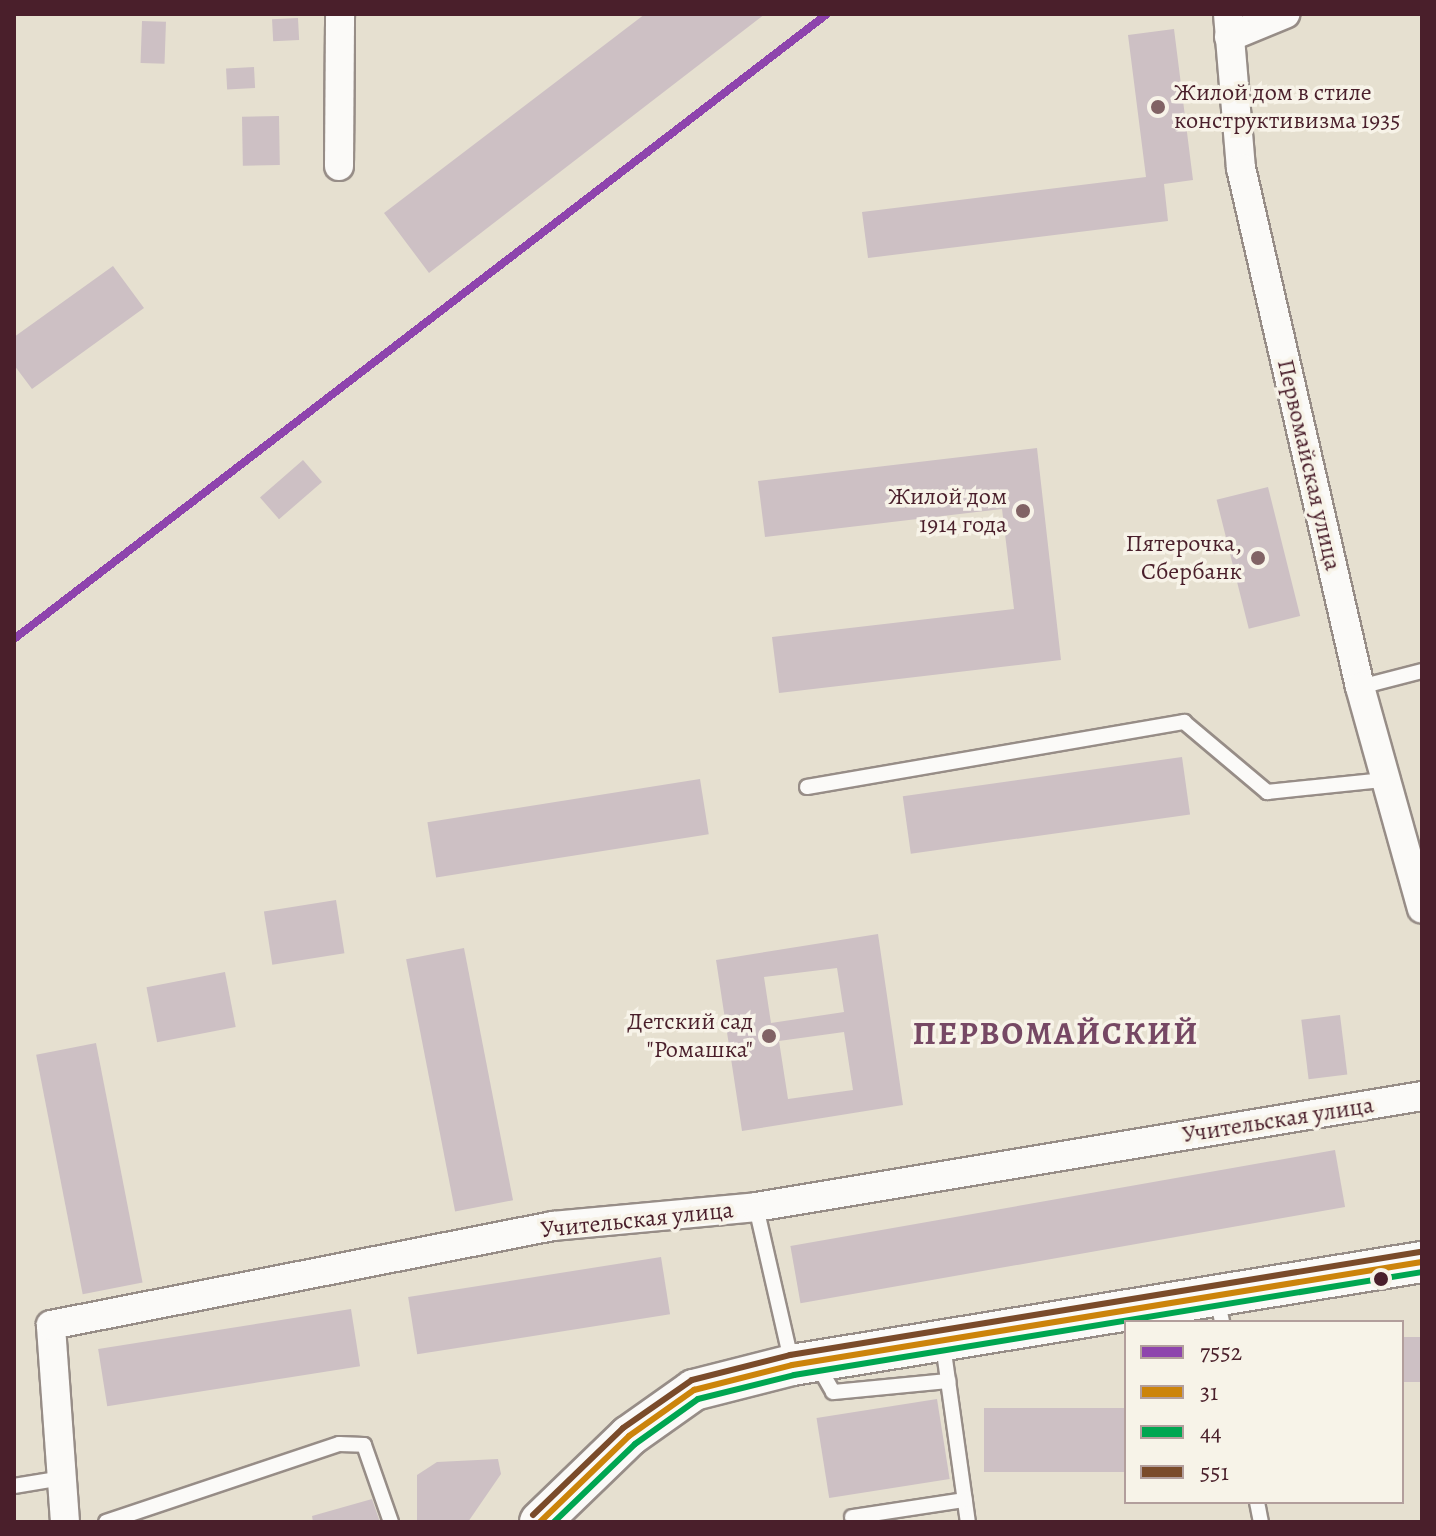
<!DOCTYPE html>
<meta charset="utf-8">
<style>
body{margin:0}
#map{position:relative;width:1436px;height:1536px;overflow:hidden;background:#e6e0d0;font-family:Alegreya,serif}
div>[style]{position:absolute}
.building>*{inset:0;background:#cdc0c4;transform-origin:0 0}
.roads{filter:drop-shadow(2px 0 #978d87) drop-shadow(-2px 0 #978d87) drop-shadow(0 2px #978d87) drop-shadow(0 -2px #978d87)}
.service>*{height:14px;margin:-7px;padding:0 7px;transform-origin:7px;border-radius:7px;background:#fbfaf8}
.minor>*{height:28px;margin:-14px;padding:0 14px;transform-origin:14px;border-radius:14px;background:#fbfaf8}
.secondary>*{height:40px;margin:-20px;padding:0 20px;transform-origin:20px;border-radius:20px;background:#fbfaf8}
.bus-1>*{height:6px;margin:-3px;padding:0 3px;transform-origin:3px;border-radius:3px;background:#cc840b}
.bus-2>*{height:6px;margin:-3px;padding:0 3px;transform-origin:3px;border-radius:3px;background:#00a651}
.bus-3>*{height:6px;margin:-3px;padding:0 3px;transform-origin:3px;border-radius:3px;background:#7a4b2a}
.rail-1>*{height:8px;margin:-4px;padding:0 4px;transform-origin:4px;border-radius:4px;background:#8e44ad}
.dots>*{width:22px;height:22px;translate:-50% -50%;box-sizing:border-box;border:4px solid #f7f3e8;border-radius:50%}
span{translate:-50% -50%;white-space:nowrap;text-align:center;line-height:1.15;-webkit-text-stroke:7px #f7f3e8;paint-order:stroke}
.poi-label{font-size:24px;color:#4a1f2b}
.left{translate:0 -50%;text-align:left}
.right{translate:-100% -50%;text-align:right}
.street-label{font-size:24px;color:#4a1f2b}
.district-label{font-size:32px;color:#764864;font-weight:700;letter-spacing:2px}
.frame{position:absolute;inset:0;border:16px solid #4a1f2b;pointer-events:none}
.legend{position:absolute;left:1124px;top:1320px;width:280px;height:184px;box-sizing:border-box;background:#f7f3e8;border:2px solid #b29e9c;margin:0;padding:10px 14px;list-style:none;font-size:24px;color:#4a1f2b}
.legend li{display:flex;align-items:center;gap:16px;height:40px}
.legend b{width:40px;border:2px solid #b29e9c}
</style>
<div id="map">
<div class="building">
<div style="clip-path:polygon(645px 14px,765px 14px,429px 273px,384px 213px)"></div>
<div style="left:298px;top:18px;width:22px;height:26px;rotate:87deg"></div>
<div style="left:142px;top:21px;width:24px;height:42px;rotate:2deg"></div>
<div style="clip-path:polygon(1174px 29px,1193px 180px,1164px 184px,1168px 221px,868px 258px,862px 212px,1146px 177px,1128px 35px)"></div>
<div style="left:254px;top:67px;width:21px;height:28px;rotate:87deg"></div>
<div style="left:279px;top:116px;width:49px;height:37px;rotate:89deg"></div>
<div style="clip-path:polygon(113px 266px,144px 308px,32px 389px,14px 365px,14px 337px)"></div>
<div style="clip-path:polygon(1037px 448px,1061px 660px,779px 693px,772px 637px,1014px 609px,1002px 509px,765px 537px,758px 481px)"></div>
<div style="left:303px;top:460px;width:29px;height:57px;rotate:49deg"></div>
<div style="left:1268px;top:487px;width:133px;height:53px;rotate:76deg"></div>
<div style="left:1182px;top:757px;width:58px;height:282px;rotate:82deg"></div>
<div style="left:700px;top:779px;width:56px;height:276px;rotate:81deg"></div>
<div style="left:336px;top:900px;width:54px;height:73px;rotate:81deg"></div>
<div style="clip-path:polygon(evenodd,878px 934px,903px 1105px,742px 1131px,716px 960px,878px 934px,837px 968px,844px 1012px,771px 1023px,764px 977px,837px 968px,878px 934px,844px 1032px,853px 1090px,788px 1099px,779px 1041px,844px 1032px)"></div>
<div style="left:464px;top:948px;width:257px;height:59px;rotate:79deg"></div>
<div style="left:225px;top:972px;width:56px;height:80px;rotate:79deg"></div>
<div style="left:1340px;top:1015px;width:60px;height:39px;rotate:83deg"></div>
<div style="left:96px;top:1043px;width:244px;height:61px;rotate:79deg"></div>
<div style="left:1335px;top:1150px;width:58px;height:553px;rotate:80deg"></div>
<div style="left:661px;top:1257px;width:58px;height:256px;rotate:81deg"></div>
<div style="left:351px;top:1309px;width:58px;height:256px;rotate:81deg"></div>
<div style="left:1422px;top:1337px;width:45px;height:20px;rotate:90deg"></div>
<div style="left:937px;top:1399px;width:81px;height:122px;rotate:81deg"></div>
<div style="left:1126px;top:1408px;width:64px;height:142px;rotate:90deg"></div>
<div style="clip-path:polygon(498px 1459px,501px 1474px,468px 1522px,417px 1522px,417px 1475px,437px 1462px)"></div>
<div style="clip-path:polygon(372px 1499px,380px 1522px,313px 1522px,312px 1516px)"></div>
</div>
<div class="roads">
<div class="service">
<div style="left:1360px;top:687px;width:64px;rotate:-14.5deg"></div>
<div style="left:807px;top:787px;width:383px;rotate:-9.8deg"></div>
<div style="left:1184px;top:722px;width:109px;rotate:40.1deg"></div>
<div style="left:1267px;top:792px;width:118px;rotate:-5.9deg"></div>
<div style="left:756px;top:1207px;width:161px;rotate:77.1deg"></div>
<div style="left:1217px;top:1298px;width:25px;rotate:78deg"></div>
<div style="left:943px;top:1345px;width:179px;rotate:82deg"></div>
<div style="left:817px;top:1364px;width:32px;rotate:60deg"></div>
<div style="left:833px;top:1392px;width:116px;rotate:-5.5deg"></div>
<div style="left:14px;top:1486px;width:50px;rotate:-9.3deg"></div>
<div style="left:1257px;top:1502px;width:20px;rotate:79deg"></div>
<div style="left:852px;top:1517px;width:114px;rotate:-8.6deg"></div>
<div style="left:106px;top:1522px;width:246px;rotate:-18.5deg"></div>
<div style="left:339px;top:1444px;width:25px;rotate:2deg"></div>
<div style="left:364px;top:1445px;width:82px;rotate:70.7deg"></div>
</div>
<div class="minor">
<div style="left:1228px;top:14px;width:155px;rotate:85.2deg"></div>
<div style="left:1241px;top:168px;width:532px;rotate:77.09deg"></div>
<div style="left:1360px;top:687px;width:230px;rotate:74.4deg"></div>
<div style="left:1229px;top:37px;width:61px;rotate:-22.3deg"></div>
<div style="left:339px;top:166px;width:152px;rotate:-89.6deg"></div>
<div style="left:65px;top:1522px;width:197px;rotate:-94.1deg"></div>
<div style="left:51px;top:1325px;width:512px;rotate:-11.16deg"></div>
<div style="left:553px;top:1226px;width:204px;rotate:-5.3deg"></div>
<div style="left:756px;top:1207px;width:675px;rotate:-9.46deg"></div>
</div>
<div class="secondary">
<div style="left:540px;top:1522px;width:124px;rotate:-44deg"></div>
<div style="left:629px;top:1436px;width:80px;rotate:-35.3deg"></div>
<div style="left:694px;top:1390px;width:101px;rotate:-14.3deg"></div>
<div style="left:792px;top:1365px;width:638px;rotate:-9.29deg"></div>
</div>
</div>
<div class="bus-1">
<div style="left:540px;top:1522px;width:124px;rotate:-44deg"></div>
<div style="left:629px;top:1436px;width:80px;rotate:-35.3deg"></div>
<div style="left:694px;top:1390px;width:101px;rotate:-14.3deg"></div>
<div style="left:792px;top:1365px;width:638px;rotate:-9.29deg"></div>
</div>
<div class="bus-2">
<div style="left:554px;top:1522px;width:112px;rotate:-43.9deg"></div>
<div style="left:635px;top:1444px;width:77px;rotate:-35.5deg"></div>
<div style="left:698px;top:1399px;width:99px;rotate:-14deg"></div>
<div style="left:794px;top:1375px;width:636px;rotate:-9.31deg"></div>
</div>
<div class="bus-3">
<div style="left:533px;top:1515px;width:125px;rotate:-44deg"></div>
<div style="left:623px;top:1428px;width:84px;rotate:-34.8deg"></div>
<div style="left:692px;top:1380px;width:101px;rotate:-14.3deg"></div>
<div style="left:790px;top:1355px;width:638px;rotate:-9.29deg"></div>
</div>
<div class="rail-1">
<div style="left:14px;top:639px;width:1025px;rotate:-37.55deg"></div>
</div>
<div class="dots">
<div style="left:1158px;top:107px;background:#816365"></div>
<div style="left:1023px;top:511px;background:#816365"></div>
<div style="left:1258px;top:558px;background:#816365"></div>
<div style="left:769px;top:1036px;background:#816365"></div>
<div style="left:1381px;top:1279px;background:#4a1f2b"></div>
</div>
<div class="poi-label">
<span class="left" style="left:1174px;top:107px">Жилой дом в стиле<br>конструктивизма 1935</span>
<span class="right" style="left:1007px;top:511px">Жилой дом<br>1914 года</span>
<span class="right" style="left:1242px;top:558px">Пятерочка,<br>Сбербанк</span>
<span class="right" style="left:753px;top:1036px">Детский сад<br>"Ромашка"</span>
</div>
<div class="street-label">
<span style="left:1309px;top:465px;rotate:77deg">Первомайская улица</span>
<span style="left:1278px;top:1120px;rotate:-9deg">Учительская улица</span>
<span style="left:637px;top:1220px;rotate:-6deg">Учительская улица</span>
</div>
<div class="district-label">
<span style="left:1056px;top:1033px">ПЕРВОМАЙСКИЙ</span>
</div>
<div class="frame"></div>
<ul class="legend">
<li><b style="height:10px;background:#8e44ad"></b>7552</li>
<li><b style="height:10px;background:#cc840b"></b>31</li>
<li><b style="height:10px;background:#00a651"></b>44</li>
<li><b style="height:10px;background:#7a4b2a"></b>551</li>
</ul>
</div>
